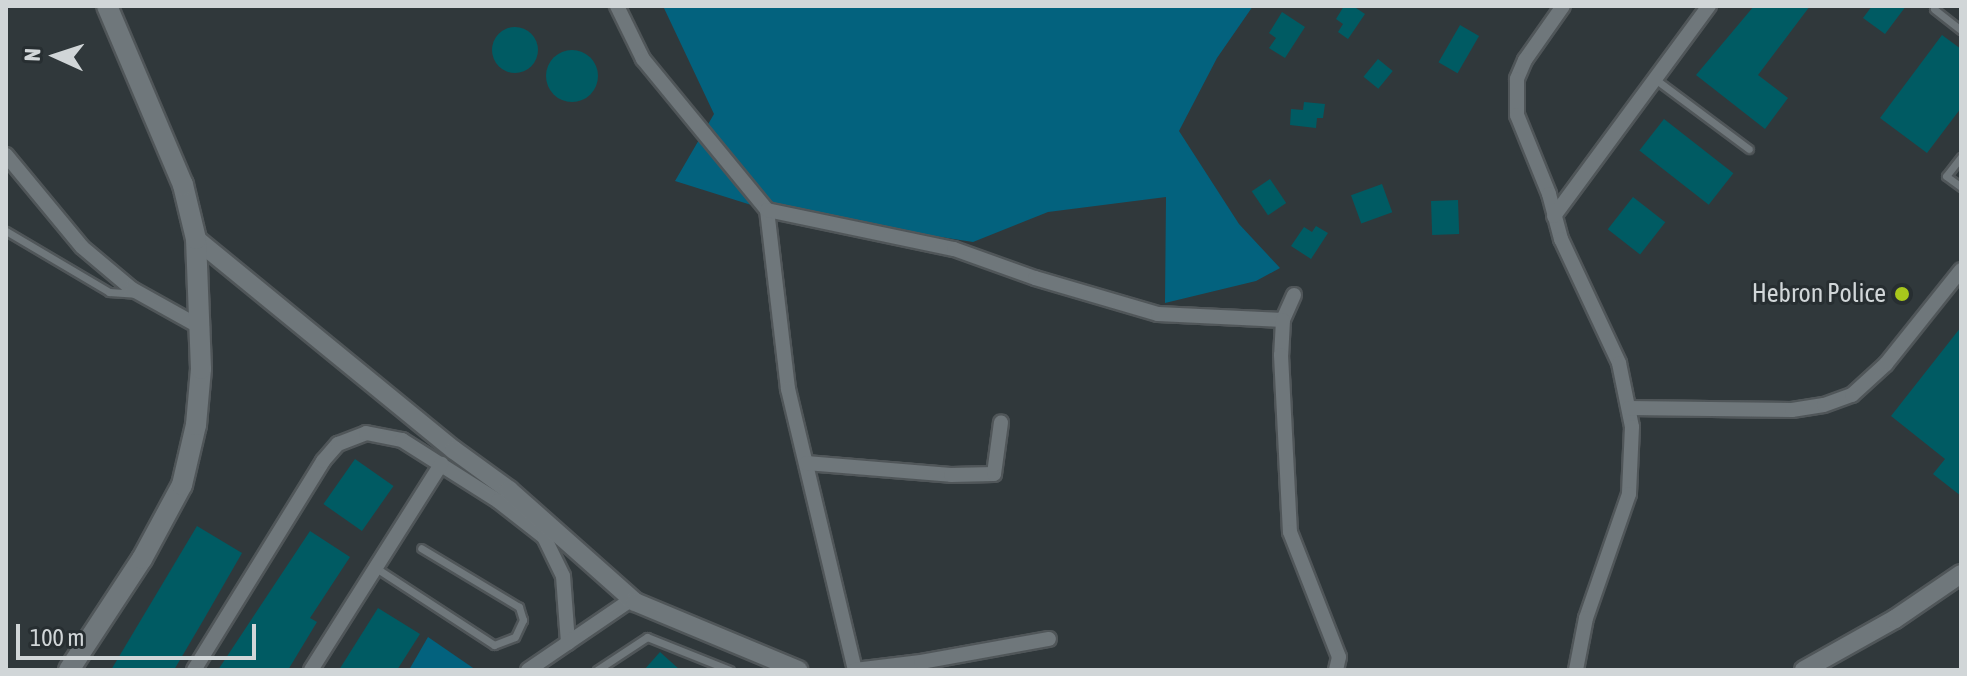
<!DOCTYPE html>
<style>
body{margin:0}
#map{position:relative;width:1967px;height:676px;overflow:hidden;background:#30383b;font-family:"Asap Condensed",sans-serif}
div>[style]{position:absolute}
.green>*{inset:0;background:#03627e}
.building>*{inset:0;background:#005b63;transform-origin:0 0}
.round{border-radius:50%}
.roads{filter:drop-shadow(2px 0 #505659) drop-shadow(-2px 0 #505659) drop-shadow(0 2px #505659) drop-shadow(0 -2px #505659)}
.service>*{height:7px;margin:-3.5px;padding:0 3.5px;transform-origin:3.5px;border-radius:3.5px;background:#6f777b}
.minor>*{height:14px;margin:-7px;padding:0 7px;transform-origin:7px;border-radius:7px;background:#6f777b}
.tertiary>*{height:18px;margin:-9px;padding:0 9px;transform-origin:9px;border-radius:9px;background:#6f777b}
.secondary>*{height:20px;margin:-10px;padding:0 10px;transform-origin:10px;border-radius:10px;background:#6f777b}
.dots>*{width:22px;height:22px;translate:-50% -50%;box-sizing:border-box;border:4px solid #272e31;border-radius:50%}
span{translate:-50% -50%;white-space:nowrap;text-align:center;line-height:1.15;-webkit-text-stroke:6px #272e31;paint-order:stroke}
.poi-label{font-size:26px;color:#d1d6d8}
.right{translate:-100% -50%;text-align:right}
.frame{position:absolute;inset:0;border:8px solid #d1d6d8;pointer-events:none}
.north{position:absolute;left:16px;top:16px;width:80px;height:80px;-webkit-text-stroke:6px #272e31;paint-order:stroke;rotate:273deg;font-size:22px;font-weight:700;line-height:32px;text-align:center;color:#d1d6d8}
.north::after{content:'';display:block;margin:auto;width:28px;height:36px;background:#d1d6d8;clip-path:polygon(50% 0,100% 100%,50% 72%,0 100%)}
.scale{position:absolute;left:16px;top:624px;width:240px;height:36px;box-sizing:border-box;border:4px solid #d1d6d8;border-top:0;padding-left:10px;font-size:24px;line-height:28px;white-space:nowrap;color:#d1d6d8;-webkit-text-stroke:6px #272e31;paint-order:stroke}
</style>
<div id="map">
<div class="green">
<div style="clip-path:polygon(663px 6px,1253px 6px,1217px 58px,1179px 131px,1239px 224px,1280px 268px,1256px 281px,1165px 303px,1166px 197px,1048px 212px,973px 242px,767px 210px,675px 181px,714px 114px)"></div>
<div style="clip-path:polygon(428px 637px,476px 670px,409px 670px)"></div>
</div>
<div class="building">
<div style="clip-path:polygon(1344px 6px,1353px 6px,1365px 14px,1348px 39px,1338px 32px,1343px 24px,1336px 19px)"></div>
<div style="clip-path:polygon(1754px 6px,1810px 6px,1758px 75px,1788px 98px,1765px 129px,1696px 75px)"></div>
<div style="clip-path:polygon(1872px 6px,1906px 6px,1885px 34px,1863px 18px)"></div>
<div style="clip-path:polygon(1282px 12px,1305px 27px,1285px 58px,1269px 48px,1276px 38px,1269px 33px)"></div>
<div style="left:1460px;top:25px;width:22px;height:43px;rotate:30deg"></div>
<div class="round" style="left:492px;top:27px;width:46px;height:46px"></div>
<div style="clip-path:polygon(1942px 35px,1961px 49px,1961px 108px,1927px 153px,1880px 118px)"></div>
<div class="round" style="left:546px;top:50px;width:52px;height:52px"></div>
<div style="left:1378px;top:59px;width:19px;height:23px;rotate:39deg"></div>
<div style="clip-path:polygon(1304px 102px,1325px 104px,1323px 118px,1317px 118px,1316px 128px,1290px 125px,1291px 109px,1303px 110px)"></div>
<div style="left:1664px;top:119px;width:88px;height:40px;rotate:38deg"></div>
<div style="left:1270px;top:179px;width:29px;height:22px;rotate:56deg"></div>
<div style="left:1382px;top:184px;width:30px;height:33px;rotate:70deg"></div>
<div style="left:1633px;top:197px;width:41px;height:41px;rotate:38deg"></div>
<div style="left:1458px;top:200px;width:34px;height:27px;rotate:88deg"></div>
<div style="clip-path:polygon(1316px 226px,1328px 233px,1311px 259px,1291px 246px,1304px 227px,1312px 232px)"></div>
<div style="clip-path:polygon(1961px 327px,1961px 496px,1933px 474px,1945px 459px,1891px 416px)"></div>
<div style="left:355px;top:459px;width:47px;height:55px;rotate:35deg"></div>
<div style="clip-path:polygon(197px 526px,242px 553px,204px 619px,174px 670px,111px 670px)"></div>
<div style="clip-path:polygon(310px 531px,350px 557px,310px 618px,317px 622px,288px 670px,218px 670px)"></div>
<div style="clip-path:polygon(378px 608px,420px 634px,397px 670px,339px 670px)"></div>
<div style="clip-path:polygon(660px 652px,680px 670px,644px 670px)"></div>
</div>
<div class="roads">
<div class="service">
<div style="left:1934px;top:9px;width:34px;rotate:38deg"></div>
<div style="left:1655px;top:79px;width:117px;rotate:36.7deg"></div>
<div style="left:1961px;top:157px;width:24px;rotate:128deg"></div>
<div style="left:1946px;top:176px;width:19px;rotate:36deg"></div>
<div style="left:6px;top:231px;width:120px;rotate:30.6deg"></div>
<div style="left:109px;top:292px;width:26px;rotate:4deg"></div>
<div style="left:376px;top:568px;width:141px;rotate:33.1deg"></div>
<div style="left:494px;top:645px;width:22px;rotate:-21deg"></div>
<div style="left:515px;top:637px;width:19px;rotate:-65deg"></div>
<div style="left:523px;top:620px;width:14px;rotate:-107deg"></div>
<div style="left:519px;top:607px;width:114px;rotate:-149deg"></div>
<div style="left:597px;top:670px;width:60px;rotate:-33.4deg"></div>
<div style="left:647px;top:637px;width:89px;rotate:21.7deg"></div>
</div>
<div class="minor">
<div style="left:617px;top:6px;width:59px;rotate:63.9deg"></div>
<div style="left:643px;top:59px;width:195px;rotate:50.6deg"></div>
<div style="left:767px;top:210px;width:180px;rotate:83.3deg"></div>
<div style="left:788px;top:389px;width:289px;rotate:76.6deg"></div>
<div style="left:1563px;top:6px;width:66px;rotate:125.1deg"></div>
<div style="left:1525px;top:60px;width:21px;rotate:113deg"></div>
<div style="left:1517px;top:79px;width:36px;rotate:90deg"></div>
<div style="left:1517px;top:115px;width:85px;rotate:67.9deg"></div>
<div style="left:1549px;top:194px;width:47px;rotate:75.1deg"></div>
<div style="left:1561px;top:239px;width:137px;rotate:64.9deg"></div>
<div style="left:1619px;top:363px;width:65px;rotate:78.5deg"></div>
<div style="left:1632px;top:427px;width:67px;rotate:92.6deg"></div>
<div style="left:1629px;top:494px;width:131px;rotate:109.1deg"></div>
<div style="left:1586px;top:618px;width:53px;rotate:100.9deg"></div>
<div style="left:6px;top:155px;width:119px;rotate:50.4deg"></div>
<div style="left:82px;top:247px;width:65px;rotate:40deg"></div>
<div style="left:132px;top:289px;width:80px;rotate:29.1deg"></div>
<div style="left:767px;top:210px;width:191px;rotate:11.8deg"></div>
<div style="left:954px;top:249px;width:86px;rotate:19.7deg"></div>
<div style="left:1035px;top:278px;width:128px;rotate:16.3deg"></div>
<div style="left:1158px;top:314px;width:125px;rotate:2.7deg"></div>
<div style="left:1554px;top:216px;width:261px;rotate:-53.6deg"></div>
<div style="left:1294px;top:295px;width:27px;rotate:114deg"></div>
<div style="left:1283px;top:320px;width:35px;rotate:93deg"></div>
<div style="left:1281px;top:355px;width:177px;rotate:87.1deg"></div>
<div style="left:1290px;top:532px;width:134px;rotate:68.6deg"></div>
<div style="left:1339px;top:657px;width:13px;rotate:103deg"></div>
<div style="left:1629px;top:408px;width:163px;rotate:0.7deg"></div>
<div style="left:1792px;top:410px;width:32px;rotate:-9deg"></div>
<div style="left:1824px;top:405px;width:30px;rotate:-20deg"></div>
<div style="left:1852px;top:395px;width:46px;rotate:-42.4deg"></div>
<div style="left:1886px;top:364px;width:120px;rotate:-51.4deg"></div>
<div style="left:806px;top:463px;width:145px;rotate:4.7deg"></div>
<div style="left:951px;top:475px;width:43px;rotate:-1.3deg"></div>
<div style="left:994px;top:474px;width:52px;rotate:-82.3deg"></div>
<div style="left:194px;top:670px;width:246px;rotate:-58.3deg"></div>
<div style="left:323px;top:461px;width:23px;rotate:-49deg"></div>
<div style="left:338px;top:444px;width:30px;rotate:-21deg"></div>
<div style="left:366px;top:433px;width:37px;rotate:11deg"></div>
<div style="left:402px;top:440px;width:114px;rotate:32.4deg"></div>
<div style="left:498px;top:501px;width:58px;rotate:38deg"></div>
<div style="left:544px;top:537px;width:43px;rotate:64deg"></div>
<div style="left:563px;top:576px;width:67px;rotate:85.7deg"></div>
<div style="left:311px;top:670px;width:244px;rotate:-57.7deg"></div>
<div style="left:528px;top:670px;width:126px;rotate:-34.3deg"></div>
<div style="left:855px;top:670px;width:66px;rotate:-6.9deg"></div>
<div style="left:921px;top:662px;width:130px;rotate:-10.2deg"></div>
</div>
<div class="tertiary">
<div style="left:196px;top:239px;width:333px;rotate:39.3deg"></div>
<div style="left:454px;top:450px;width:68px;rotate:36deg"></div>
<div style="left:509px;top:490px;width:169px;rotate:41.6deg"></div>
<div style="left:635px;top:602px;width:177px;rotate:22.6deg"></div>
<div style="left:1804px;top:670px;width:104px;rotate:-29.3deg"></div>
<div style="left:1895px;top:619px;width:80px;rotate:-34.3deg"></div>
</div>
<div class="secondary">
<div style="left:69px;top:670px;width:133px;rotate:-56.7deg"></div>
<div style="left:142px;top:559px;width:84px;rotate:-61.6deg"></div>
<div style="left:182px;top:485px;width:62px;rotate:-76.9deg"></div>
<div style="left:196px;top:425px;width:56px;rotate:-84.9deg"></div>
<div style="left:201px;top:369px;width:130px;rotate:-92.2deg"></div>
<div style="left:196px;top:239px;width:56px;rotate:-103.5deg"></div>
<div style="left:183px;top:185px;width:194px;rotate:-113deg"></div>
</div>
</div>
<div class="dots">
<div style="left:1902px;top:294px;background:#a8c71c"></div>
</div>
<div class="poi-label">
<span class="right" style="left:1886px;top:294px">Hebron Police</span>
</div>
<div class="frame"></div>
<div class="north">N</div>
<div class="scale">100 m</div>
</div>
